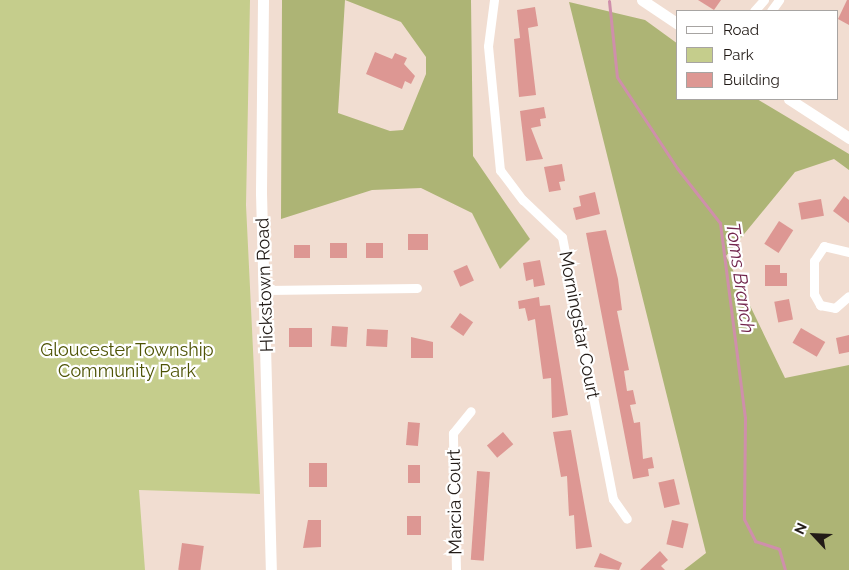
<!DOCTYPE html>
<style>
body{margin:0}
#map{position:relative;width:849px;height:570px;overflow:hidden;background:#f1ddd1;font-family:Raleway,sans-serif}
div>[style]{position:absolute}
.green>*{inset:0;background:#c5cd8c}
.forest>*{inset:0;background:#adb475}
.stream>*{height:3px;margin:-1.5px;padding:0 1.5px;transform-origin:1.5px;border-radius:1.5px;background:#cf8fab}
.building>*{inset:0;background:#dd9793;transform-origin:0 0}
.minor>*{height:9px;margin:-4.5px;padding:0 4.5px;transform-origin:4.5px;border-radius:4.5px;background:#fff}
.tertiary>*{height:11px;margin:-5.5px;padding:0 5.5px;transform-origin:5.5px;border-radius:5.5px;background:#fff}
span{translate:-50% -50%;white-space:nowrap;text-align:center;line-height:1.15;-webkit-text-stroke:4.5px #fff;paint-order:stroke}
.street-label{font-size:18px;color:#221b17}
.park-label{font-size:18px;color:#4e5305}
.water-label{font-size:19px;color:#72264d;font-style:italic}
.legend{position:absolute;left:676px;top:10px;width:162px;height:90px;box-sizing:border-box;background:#fff;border:1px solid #a7a4a2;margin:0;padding:6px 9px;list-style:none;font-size:15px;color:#221b17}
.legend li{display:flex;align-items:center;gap:10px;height:25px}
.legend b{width:25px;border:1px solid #a7a4a2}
.north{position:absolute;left:789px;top:510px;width:50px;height:50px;-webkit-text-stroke:4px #fff;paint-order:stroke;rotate:295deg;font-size:14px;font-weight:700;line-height:20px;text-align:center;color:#221b17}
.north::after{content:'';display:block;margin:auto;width:18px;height:22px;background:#221b17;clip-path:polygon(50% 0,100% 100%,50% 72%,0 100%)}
</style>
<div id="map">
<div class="green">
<div style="clip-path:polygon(0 0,250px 0,246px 205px,260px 494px,139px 490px,145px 570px,0 570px)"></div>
</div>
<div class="forest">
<div style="clip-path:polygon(evenodd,282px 0,471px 0,473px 156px,530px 239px,500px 269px,472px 213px,421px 188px,372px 190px,281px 219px,282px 0,345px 0,401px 22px,426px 57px,426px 74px,403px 130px,390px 131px,338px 113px,345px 0)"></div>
<div style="clip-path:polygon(569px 2px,645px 20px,678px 44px,678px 99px,757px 99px,849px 154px,849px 170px,834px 159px,795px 172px,726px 256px,785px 378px,849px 365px,849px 570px,684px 570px,706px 553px)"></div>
</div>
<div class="stream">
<div style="left:609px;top:1px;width:76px;rotate:84deg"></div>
<div style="left:617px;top:77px;width:109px;rotate:56.6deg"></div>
<div style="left:677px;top:168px;width:70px;rotate:52deg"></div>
<div style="left:720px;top:223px;width:196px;rotate:82.7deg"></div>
<div style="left:745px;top:417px;width:102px;rotate:90.6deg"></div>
<div style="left:744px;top:519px;width:25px;rotate:63deg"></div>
<div style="left:755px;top:541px;width:25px;rotate:18deg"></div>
<div style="left:779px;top:549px;width:22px;rotate:74deg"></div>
</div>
<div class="building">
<div style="clip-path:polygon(698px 0,721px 0,714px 10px)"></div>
<div style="clip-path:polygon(847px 0,849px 0,849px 25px,838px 19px)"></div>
<div style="clip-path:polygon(535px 7px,538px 26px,528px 28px,536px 95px,519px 97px,514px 39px,520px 38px,517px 10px)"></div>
<div style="clip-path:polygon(375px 52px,392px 59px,395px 53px,407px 58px,404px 64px,415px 76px,411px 84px,405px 81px,402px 89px,366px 74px)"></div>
<div style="clip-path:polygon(544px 107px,546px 118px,540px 119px,541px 126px,531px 128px,543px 159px,526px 161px,520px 111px)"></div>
<div style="clip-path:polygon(562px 164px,565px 181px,559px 182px,561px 190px,549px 192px,544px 167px)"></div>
<div style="clip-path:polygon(595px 192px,600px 214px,576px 220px,573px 208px,581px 206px,579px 196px)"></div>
<div style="clip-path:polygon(844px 196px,849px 200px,849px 223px,833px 211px)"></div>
<div style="left:821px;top:199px;width:17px;height:23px;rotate:80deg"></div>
<div style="left:779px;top:221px;width:17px;height:27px;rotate:33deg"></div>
<div style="clip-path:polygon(606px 230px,618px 279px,622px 310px,617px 311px,629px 370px,624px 371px,627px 391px,633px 390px,636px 404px,630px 405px,634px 423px,640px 422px,643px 459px,652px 457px,654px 468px,648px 469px,649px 476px,633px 479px,586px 233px)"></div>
<div style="left:408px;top:234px;width:20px;height:16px"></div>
<div style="left:330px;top:243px;width:17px;height:15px"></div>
<div style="left:366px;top:243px;width:17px;height:15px"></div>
<div style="left:294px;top:245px;width:16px;height:13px"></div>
<div style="clip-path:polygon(540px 260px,545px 285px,534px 287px,533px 279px,526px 281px,523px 263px)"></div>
<div style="left:467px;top:265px;width:17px;height:15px;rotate:66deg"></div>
<div style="clip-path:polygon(765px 265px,780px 265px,780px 273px,787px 273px,787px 286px,765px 286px)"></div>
<div style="clip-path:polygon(539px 297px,540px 306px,550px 305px,568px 415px,552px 418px,551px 378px,543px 379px,535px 319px,528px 321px,525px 308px,519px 309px,518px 301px)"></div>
<div style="left:789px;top:299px;width:21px;height:15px;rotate:79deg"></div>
<div style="left:460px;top:313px;width:16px;height:17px;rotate:35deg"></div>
<div style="left:332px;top:326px;width:16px;height:20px;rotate:4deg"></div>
<div style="left:289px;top:328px;width:23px;height:19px"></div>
<div style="left:801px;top:328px;width:28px;height:17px;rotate:30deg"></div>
<div style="left:367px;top:329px;width:21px;height:17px;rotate:3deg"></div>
<div style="clip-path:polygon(849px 335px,849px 352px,839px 354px,836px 338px)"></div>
<div style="clip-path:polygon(411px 337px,433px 342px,433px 358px,411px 358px)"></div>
<div style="left:408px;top:422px;width:12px;height:23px;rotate:5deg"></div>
<div style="clip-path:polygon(571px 430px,592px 547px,576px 549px,574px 515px,569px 516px,567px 476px,561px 477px,553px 432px)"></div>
<div style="left:503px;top:432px;width:16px;height:21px;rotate:50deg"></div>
<div style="left:309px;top:463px;width:18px;height:24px"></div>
<div style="left:408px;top:465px;width:12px;height:18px"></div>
<div style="left:477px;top:471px;width:13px;height:89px;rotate:4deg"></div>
<div style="left:674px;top:479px;width:26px;height:16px;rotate:77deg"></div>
<div style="left:407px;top:516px;width:14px;height:19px"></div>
<div style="clip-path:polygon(308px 520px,321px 520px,321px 547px,303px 548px)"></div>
<div style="left:672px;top:520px;width:17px;height:25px;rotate:13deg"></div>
<div style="left:182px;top:543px;width:22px;height:27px;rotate:8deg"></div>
<div style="clip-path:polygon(660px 551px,668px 560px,661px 566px,665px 570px,640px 570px)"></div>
<div style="clip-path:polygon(600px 553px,622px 563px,619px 570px,594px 567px)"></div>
</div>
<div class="minor">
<div style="left:494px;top:0;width:46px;rotate:97.4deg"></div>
<div style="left:488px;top:46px;width:125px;rotate:84.5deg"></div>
<div style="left:500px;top:170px;width:38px;rotate:53deg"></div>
<div style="left:523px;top:200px;width:54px;rotate:43.5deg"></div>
<div style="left:562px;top:237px;width:267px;rotate:79deg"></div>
<div style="left:613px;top:499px;width:24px;rotate:55deg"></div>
<div style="left:754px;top:11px;width:15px;rotate:-48deg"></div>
<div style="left:771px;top:11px;width:14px;rotate:-54deg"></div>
<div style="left:849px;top:252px;width:26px;rotate:-167deg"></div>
<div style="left:824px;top:246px;width:18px;rotate:124deg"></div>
<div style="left:814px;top:261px;width:33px;rotate:90deg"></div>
<div style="left:814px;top:294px;width:13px;rotate:61deg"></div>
<div style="left:820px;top:305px;width:15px;rotate:11deg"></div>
<div style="left:835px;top:308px;width:18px;rotate:-41deg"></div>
<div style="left:267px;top:290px;width:150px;rotate:-0.8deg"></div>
<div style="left:456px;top:570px;width:137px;rotate:-91.3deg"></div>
<div style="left:453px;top:433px;width:28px;rotate:-51deg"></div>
</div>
<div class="tertiary">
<div style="left:263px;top:0;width:193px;rotate:90.6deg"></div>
<div style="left:261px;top:193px;width:377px;rotate:88.5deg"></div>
<div style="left:642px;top:0;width:43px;rotate:33.7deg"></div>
<div style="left:789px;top:99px;width:72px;rotate:33deg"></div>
</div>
<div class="street-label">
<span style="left:265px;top:285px;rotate:-92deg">Hickstown Road</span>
<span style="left:579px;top:325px;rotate:79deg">Morningstar Court</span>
<span style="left:455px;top:502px;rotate:-91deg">Marcia Court</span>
</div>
<div class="park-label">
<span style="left:127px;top:361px">Gloucester Township<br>Community Park</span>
</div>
<div class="water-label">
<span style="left:740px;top:278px;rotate:82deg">Toms Branch</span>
</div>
<ul class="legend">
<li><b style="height:6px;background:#fff"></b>Road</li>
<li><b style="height:14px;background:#c5cd8c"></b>Park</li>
<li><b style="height:14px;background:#dd9793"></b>Building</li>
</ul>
<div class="north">N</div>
</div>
